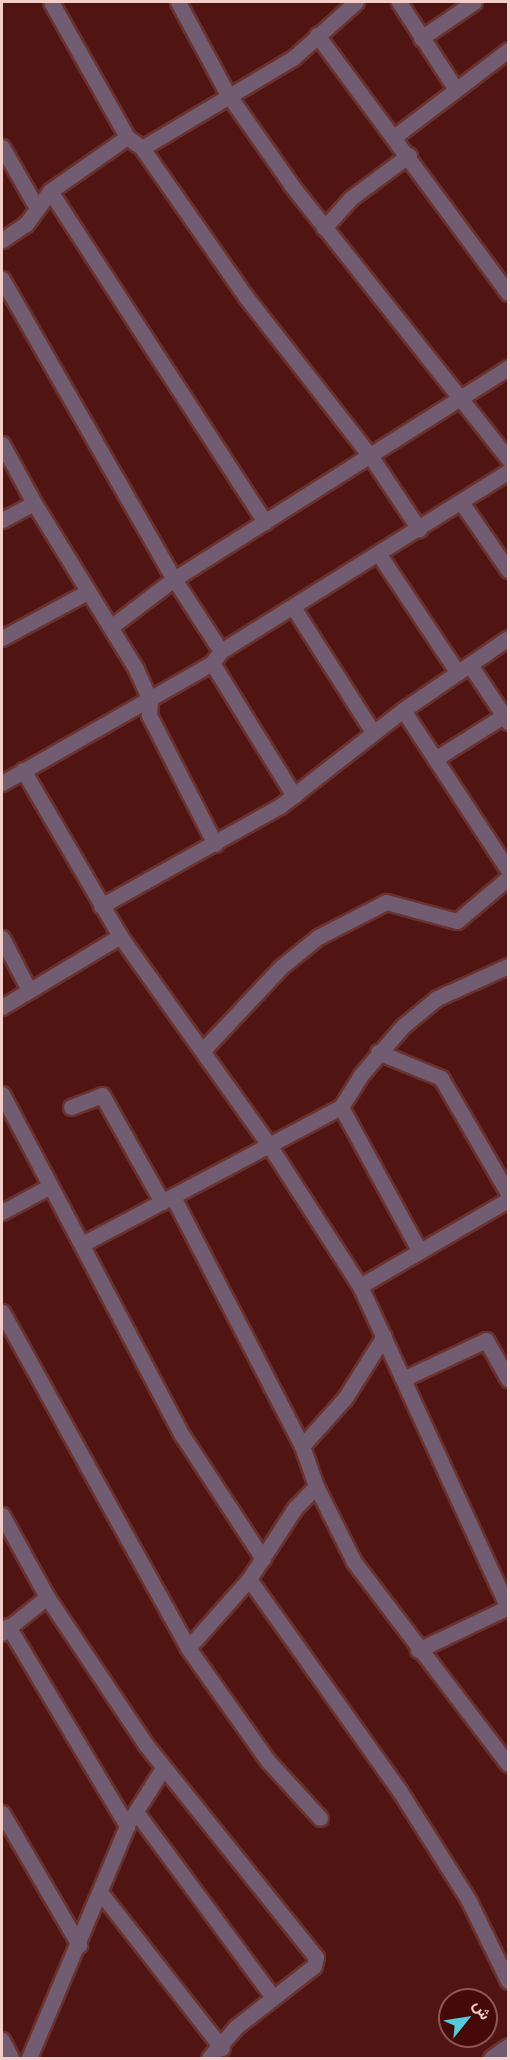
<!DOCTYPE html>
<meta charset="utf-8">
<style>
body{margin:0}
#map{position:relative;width:510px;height:2060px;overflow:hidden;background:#501512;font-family:Raleway,Vazirmatn,sans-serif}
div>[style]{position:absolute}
.roads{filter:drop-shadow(2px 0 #6a322f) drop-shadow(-2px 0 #6a322f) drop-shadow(0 2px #6a322f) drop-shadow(0 -2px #6a322f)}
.minor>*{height:15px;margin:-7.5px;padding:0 7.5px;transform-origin:7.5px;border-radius:7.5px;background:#725c71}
span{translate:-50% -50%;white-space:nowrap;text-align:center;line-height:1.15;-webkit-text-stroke:4.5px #450908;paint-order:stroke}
.frame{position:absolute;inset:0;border:3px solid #f3cdc7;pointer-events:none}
.north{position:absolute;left:438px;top:1988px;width:60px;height:60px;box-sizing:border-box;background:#450908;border:2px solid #8b5754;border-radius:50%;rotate:60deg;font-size:16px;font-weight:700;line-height:24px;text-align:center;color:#f3cdc7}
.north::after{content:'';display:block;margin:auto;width:21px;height:27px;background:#53cbdb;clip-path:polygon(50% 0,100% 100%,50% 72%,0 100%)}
</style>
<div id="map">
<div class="roads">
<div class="minor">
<div style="left:51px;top:2px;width:155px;rotate:60.6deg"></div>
<div style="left:127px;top:137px;width:19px;rotate:36deg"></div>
<div style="left:142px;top:148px;width:182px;rotate:55.1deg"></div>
<div style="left:246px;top:297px;width:203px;rotate:52deg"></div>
<div style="left:371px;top:457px;width:87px;rotate:56.3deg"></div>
<div style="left:178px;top:2px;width:103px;rotate:61.7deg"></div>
<div style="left:227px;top:93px;width:113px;rotate:55deg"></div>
<div style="left:292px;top:186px;width:348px;rotate:51.6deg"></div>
<div style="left:399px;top:2px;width:103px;rotate:56.9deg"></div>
<div style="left:317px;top:35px;width:321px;rotate:53.5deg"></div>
<div style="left:421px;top:38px;width:64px;rotate:-34.2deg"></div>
<div style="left:394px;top:137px;width:143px;rotate:-37.3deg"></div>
<div style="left:2px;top:147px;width:70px;rotate:60.2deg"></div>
<div style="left:142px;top:148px;width:176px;rotate:-30.8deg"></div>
<div style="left:293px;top:58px;width:84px;rotate:-41.6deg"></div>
<div style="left:50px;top:191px;width:395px;rotate:57deg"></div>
<div style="left:324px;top:228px;width:40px;rotate:-48deg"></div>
<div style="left:351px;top:198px;width:72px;rotate:-36.6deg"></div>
<div style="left:2px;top:240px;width:29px;rotate:-34deg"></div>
<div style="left:26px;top:224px;width:41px;rotate:-54deg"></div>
<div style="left:50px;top:191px;width:94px;rotate:-35deg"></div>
<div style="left:2px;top:279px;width:346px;rotate:60.2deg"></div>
<div style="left:174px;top:579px;width:86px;rotate:56.9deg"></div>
<div style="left:2px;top:444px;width:67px;rotate:61.5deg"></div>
<div style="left:34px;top:503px;width:36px;rotate:152deg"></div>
<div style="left:461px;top:502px;width:83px;rotate:55.3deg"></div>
<div style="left:34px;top:503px;width:195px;rotate:58.4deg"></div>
<div style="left:136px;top:669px;width:35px;rotate:66deg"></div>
<div style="left:150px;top:701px;width:14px;rotate:94deg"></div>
<div style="left:149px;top:715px;width:145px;rotate:62.9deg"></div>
<div style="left:378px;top:553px;width:144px;rotate:56.3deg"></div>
<div style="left:293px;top:607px;width:148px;rotate:57.4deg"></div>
<div style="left:112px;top:626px;width:78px;rotate:-37.2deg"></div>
<div style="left:174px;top:579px;width:395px;rotate:-32.3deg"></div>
<div style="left:2px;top:638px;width:97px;rotate:-28.4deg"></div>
<div style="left:212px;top:663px;width:156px;rotate:58.3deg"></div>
<div style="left:470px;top:665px;width:69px;rotate:56.3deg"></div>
<div style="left:403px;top:710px;width:191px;rotate:56.7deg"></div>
<div style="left:435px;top:759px;width:86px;rotate:-32.2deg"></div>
<div style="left:23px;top:770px;width:192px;rotate:59.7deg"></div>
<div style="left:120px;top:936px;width:257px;rotate:54.5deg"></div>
<div style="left:269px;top:1145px;width:168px;rotate:57.2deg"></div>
<div style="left:360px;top:1286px;width:354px;rotate:65.3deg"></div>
<div style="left:2px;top:783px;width:242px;rotate:-29.7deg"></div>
<div style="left:212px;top:663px;width:15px;rotate:-53deg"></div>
<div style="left:221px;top:651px;width:338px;rotate:-32deg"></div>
<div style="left:101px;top:906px;width:205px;rotate:-29.2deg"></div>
<div style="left:280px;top:806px;width:156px;rotate:-38deg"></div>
<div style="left:403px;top:710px;width:127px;rotate:-34.4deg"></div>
<div style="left:2px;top:938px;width:59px;rotate:62.6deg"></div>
<div style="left:2px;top:1007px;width:138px;rotate:-31deg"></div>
<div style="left:204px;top:1049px;width:112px;rotate:-46.8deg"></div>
<div style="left:281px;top:967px;width:48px;rotate:-39deg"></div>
<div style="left:318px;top:937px;width:76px;rotate:-27.2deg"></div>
<div style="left:386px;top:902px;width:73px;rotate:15deg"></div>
<div style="left:457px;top:921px;width:67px;rotate:-40.1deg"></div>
<div style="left:378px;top:1052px;width:68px;rotate:22.4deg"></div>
<div style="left:441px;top:1078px;width:133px;rotate:59.8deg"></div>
<div style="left:2px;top:1094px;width:386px;rotate:62.2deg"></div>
<div style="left:182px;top:1435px;width:148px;rotate:56.8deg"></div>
<div style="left:71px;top:1107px;width:33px;rotate:-21deg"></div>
<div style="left:102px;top:1095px;width:123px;rotate:60.7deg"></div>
<div style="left:341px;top:1107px;width:163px;rotate:61.4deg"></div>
<div style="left:173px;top:1197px;width:280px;rotate:62.6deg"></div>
<div style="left:302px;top:1446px;width:42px;rotate:70.7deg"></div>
<div style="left:316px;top:1486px;width:85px;rotate:63.4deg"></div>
<div style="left:354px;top:1562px;width:254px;rotate:52.7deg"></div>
<div style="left:2px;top:1212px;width:55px;rotate:-28.4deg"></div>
<div style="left:82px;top:1244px;width:293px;rotate:-27.9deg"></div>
<div style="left:341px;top:1107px;width:36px;rotate:-58deg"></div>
<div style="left:360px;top:1076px;width:66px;rotate:-49.3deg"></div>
<div style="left:403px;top:1026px;width:44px;rotate:-39.5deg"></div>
<div style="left:437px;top:998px;width:78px;rotate:-24.3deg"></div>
<div style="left:360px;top:1286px;width:171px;rotate:-30.2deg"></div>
<div style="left:2px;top:1312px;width:384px;rotate:61deg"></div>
<div style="left:188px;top:1648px;width:138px;rotate:54.7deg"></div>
<div style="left:268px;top:1761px;width:77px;rotate:47.6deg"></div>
<div style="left:405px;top:1378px;width:89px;rotate:-25.1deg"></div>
<div style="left:486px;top:1340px;width:45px;rotate:60.6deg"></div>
<div style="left:302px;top:1446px;width:64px;rotate:-48.1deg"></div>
<div style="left:345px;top:1398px;width:73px;rotate:-57.8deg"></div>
<div style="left:2px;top:1515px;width:94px;rotate:61.2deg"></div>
<div style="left:47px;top:1597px;width:178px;rotate:56.2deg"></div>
<div style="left:146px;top:1745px;width:272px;rotate:51.3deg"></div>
<div style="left:316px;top:1957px;width:9px;rotate:103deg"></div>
<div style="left:314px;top:1966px;width:99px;rotate:142deg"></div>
<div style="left:236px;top:2027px;width:41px;rotate:131.1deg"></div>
<div style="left:249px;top:1579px;width:259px;rotate:54.6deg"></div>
<div style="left:399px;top:1790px;width:129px;rotate:57.7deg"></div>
<div style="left:468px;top:1899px;width:91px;rotate:64deg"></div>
<div style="left:8px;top:1626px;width:233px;rotate:59.2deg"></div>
<div style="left:127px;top:1826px;width:252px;rotate:112.9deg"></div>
<div style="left:2px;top:1633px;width:58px;rotate:-38.7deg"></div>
<div style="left:188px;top:1648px;width:92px;rotate:-48.5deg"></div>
<div style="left:249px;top:1579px;width:85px;rotate:-57.1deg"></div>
<div style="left:295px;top:1508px;width:30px;rotate:-46deg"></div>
<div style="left:418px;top:1650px;width:100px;rotate:-25.5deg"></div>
<div style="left:136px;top:1812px;width:230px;rotate:53.5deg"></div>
<div style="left:2px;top:1813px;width:153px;rotate:59.7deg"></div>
<div style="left:131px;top:1819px;width:60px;rotate:-57.9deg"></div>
<div style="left:100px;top:1892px;width:198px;rotate:52deg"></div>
<div style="left:2px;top:2040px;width:20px;rotate:63deg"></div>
<div style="left:491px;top:2058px;width:21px;rotate:-35deg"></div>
</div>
</div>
<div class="frame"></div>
<div class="north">ش</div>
</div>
